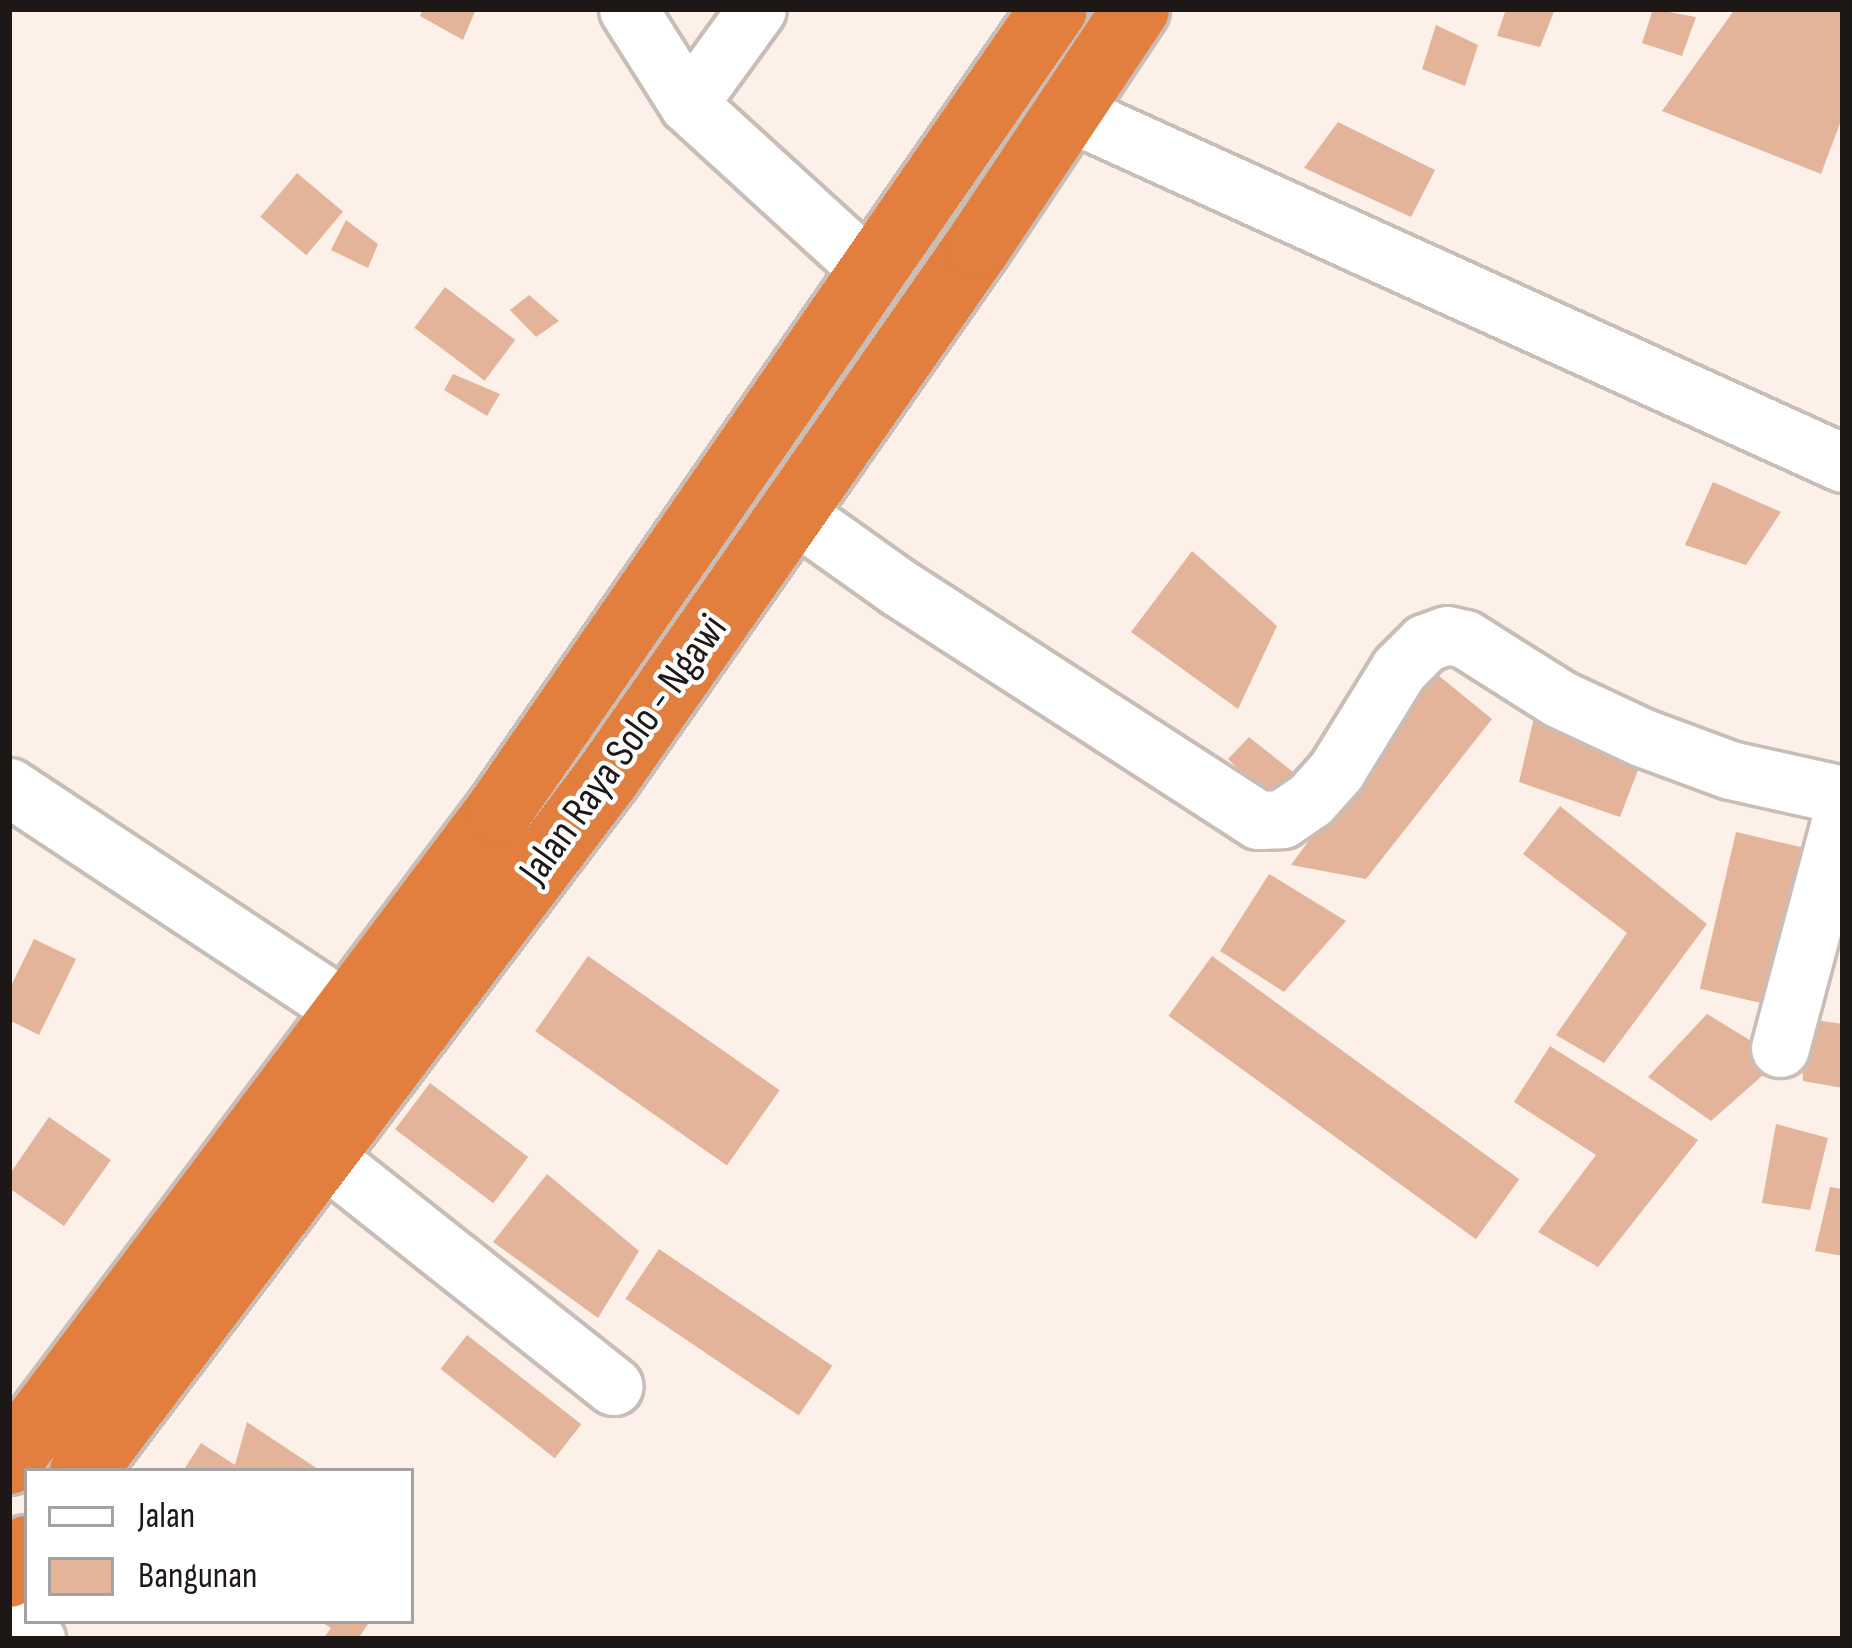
<!DOCTYPE html>
<style>
body{margin:0}
#map{position:relative;width:1852px;height:1648px;overflow:hidden;background:#fcf0e9;font-family:"Sofia Sans Condensed",sans-serif}
div>[style]{position:absolute}
.building>*{inset:0;background:#e3b49a;transform-origin:0 0}
.roads{filter:drop-shadow(3px 0 #c9bdb6) drop-shadow(-3px 0 #c9bdb6) drop-shadow(0 3px #c9bdb6) drop-shadow(0 -3px #c9bdb6)}
.minor>*{height:57px;margin:-28.5px;padding:0 28.5px;transform-origin:28.5px;border-radius:28.5px;background:#fff}
.highway>*{height:66px;margin:-33px;padding:0 33px;transform-origin:33px;border-radius:33px;background:#e27e3e}
span{translate:-50% -50%;white-space:nowrap;text-align:center;line-height:1.15;-webkit-text-stroke:9px #fff;paint-order:stroke}
.street-label{font-size:42px;color:#1d1816}
.frame{position:absolute;inset:0;border:12px solid #1d1816;pointer-events:none}
.legend{position:absolute;left:24px;top:1468px;width:390px;height:156px;box-sizing:border-box;background:#fff;border:3px solid #a5a3a2;margin:0;padding:15px 21px;list-style:none;font-size:36px;color:#1d1816}
.legend li{display:flex;align-items:center;gap:24px;height:60px}
.legend b{width:60px;border:3px solid #a5a3a2}
</style>
<div id="map">
<div class="building">
<div style="clip-path:polygon(423px 9px,476px 9px,463px 40px,420px 16px)"></div>
<div style="clip-path:polygon(1506px 9px,1555px 9px,1540px 47px,1497px 36px)"></div>
<div style="clip-path:polygon(1653px 9px,1696px 17px,1682px 56px,1642px 43px)"></div>
<div style="clip-path:polygon(1735px 9px,1843px 9px,1843px 115px,1821px 174px,1662px 111px)"></div>
<div style="clip-path:polygon(1436px 25px,1478px 45px,1465px 86px,1422px 69px)"></div>
<div style="clip-path:polygon(1338px 122px,1435px 170px,1411px 217px,1304px 168px)"></div>
<div style="left:297px;top:173px;width:60px;height:57px;rotate:40deg"></div>
<div style="clip-path:polygon(346px 220px,378px 244px,368px 268px,331px 250px)"></div>
<div style="left:445px;top:287px;width:88px;height:51px;rotate:37deg"></div>
<div style="clip-path:polygon(529px 295px,559px 321px,536px 337px,510px 310px)"></div>
<div style="clip-path:polygon(453px 374px,500px 394px,487px 416px,444px 390px)"></div>
<div style="clip-path:polygon(1713px 482px,1781px 512px,1746px 565px,1685px 545px)"></div>
<div style="clip-path:polygon(1192px 551px,1277px 626px,1238px 709px,1131px 632px)"></div>
<div style="clip-path:polygon(1433px 671px,1492px 719px,1366px 879px,1291px 865px)"></div>
<div style="clip-path:polygon(1536px 709px,1643px 757px,1620px 817px,1519px 782px)"></div>
<div style="clip-path:polygon(1249px 737px,1298px 776px,1272px 801px,1228px 759px)"></div>
<div style="clip-path:polygon(1560px 806px,1707px 924px,1604px 1063px,1556px 1035px,1627px 933px,1523px 854px)"></div>
<div style="left:1736px;top:832px;width:84px;height:161px;rotate:13deg"></div>
<div style="clip-path:polygon(1269px 874px,1346px 921px,1284px 992px,1220px 951px)"></div>
<div style="clip-path:polygon(34px 939px,76px 959px,39px 1035px,9px 1020px,9px 990px)"></div>
<div style="left:588px;top:956px;width:234px;height:92px;rotate:35deg"></div>
<div style="left:1212px;top:956px;width:380px;height:74px;rotate:36deg"></div>
<div style="clip-path:polygon(1707px 1014px,1781px 1059px,1711px 1121px,1648px 1077px)"></div>
<div style="clip-path:polygon(1801px 1018px,1843px 1024px,1843px 1088px,1803px 1081px)"></div>
<div style="clip-path:polygon(1550px 1046px,1698px 1140px,1598px 1267px,1538px 1232px,1596px 1155px,1514px 1102px)"></div>
<div style="left:430px;top:1083px;width:123px;height:58px;rotate:37deg"></div>
<div style="clip-path:polygon(49px 1117px,111px 1160px,64px 1226px,9px 1188px,9px 1175px)"></div>
<div style="clip-path:polygon(1776px 1124px,1828px 1138px,1810px 1210px,1762px 1203px)"></div>
<div style="clip-path:polygon(547px 1174px,639px 1251px,598px 1318px,493px 1242px)"></div>
<div style="clip-path:polygon(1830px 1187px,1843px 1189px,1843px 1256px,1815px 1251px)"></div>
<div style="left:659px;top:1249px;width:209px;height:60px;rotate:34deg"></div>
<div style="left:467px;top:1335px;width:145px;height:43px;rotate:38deg"></div>
<div style="clip-path:polygon(247px 1422px,321px 1471px,183px 1471px,201px 1443px,235px 1465px)"></div>
<div style="clip-path:polygon(320px 1621px,370px 1621px,358px 1639px,323px 1639px,331px 1628px)"></div>
</div>
<div class="roads">
<div class="minor">
<div style="left:628px;top:9px;width:112px;rotate:57.7deg"></div>
<div style="left:688px;top:104px;width:253px;rotate:42.4deg"></div>
<div style="left:688px;top:104px;width:117px;rotate:-54deg"></div>
<div style="left:1067px;top:111px;width:852px;rotate:24.4deg"></div>
<div style="left:794px;top:513px;width:128px;rotate:35.4deg"></div>
<div style="left:898px;top:587px;width:429px;rotate:32.9deg"></div>
<div style="left:1258px;top:820px;width:24px;rotate:-2deg"></div>
<div style="left:1282px;top:819px;width:34px;rotate:-34deg"></div>
<div style="left:1310px;top:800px;width:39px;rotate:-48deg"></div>
<div style="left:1336px;top:771px;width:120px;rotate:-58.3deg"></div>
<div style="left:1399px;top:669px;width:37px;rotate:-45deg"></div>
<div style="left:1425px;top:643px;width:23px;rotate:-20deg"></div>
<div style="left:1447px;top:635px;width:18px;rotate:13deg"></div>
<div style="left:1465px;top:639px;width:112px;rotate:32.3deg"></div>
<div style="left:1560px;top:699px;width:89px;rotate:25.1deg"></div>
<div style="left:1641px;top:737px;width:95px;rotate:20.3deg"></div>
<div style="left:1730px;top:770px;width:116px;rotate:12.5deg"></div>
<div style="left:9px;top:787px;width:404px;rotate:33.5deg"></div>
<div style="left:1780px;top:1048px;width:244px;rotate:-75.1deg"></div>
<div style="left:322px;top:1155px;width:372px;rotate:38.4deg"></div>
<div style="left:9px;top:1624px;width:31px;rotate:29deg"></div>
</div>
<div class="highway">
<div style="left:9px;top:1461px;width:814px;rotate:-52.99deg"></div>
<div style="left:499px;top:811px;width:975px;rotate:-55.32deg"></div>
<div style="left:83px;top:1471px;width:871px;rotate:-52.93deg"></div>
<div style="left:608px;top:776px;width:646px;rotate:-55.08deg"></div>
<div style="left:978px;top:246px;width:285px;rotate:-56.3deg"></div>
<div style="left:9px;top:1574px;width:31px;rotate:-54deg"></div>
</div>
</div>
<div class="street-label">
<span style="left:624px;top:750px;rotate:-54deg">Jalan Raya Solo - Ngawi</span>
</div>
<div class="frame"></div>
<ul class="legend">
<li><b style="height:15px;background:#fff"></b>Jalan</li>
<li><b style="height:33px;background:#e3b49a"></b>Bangunan</li>
</ul>
</div>
